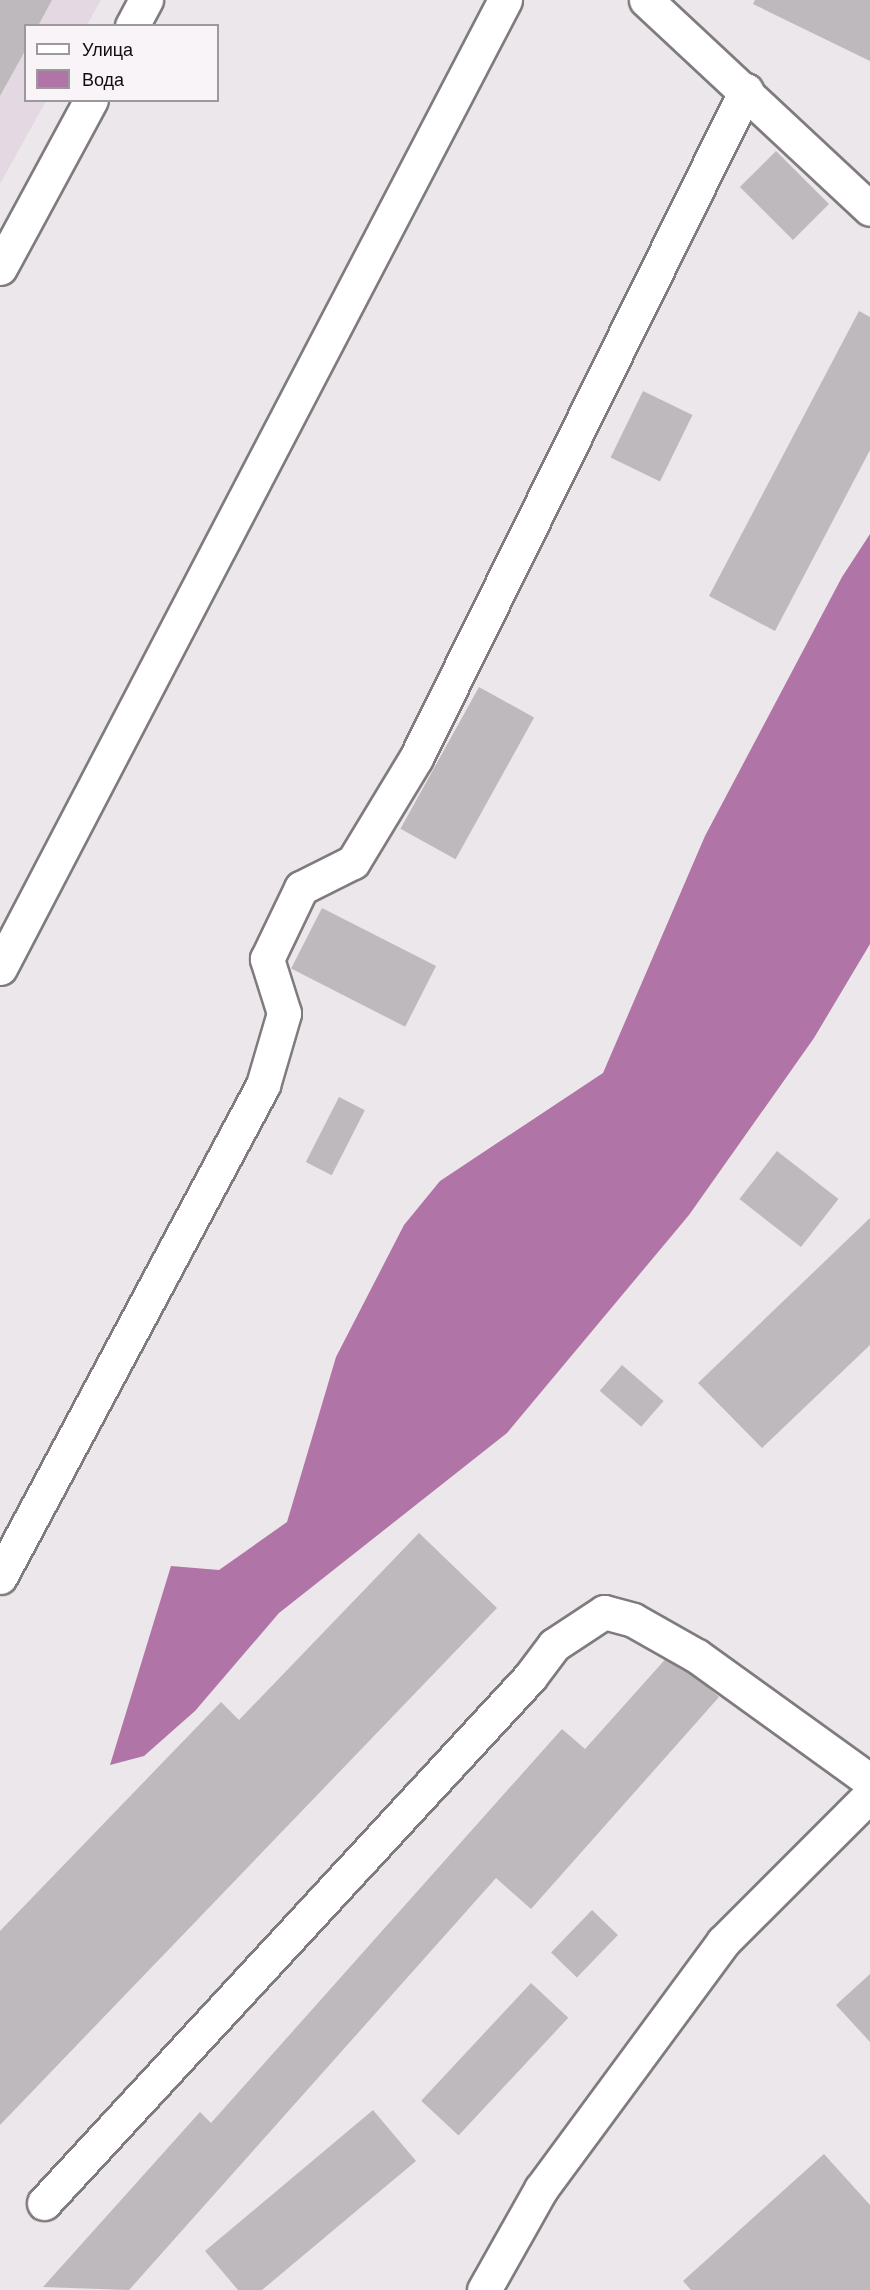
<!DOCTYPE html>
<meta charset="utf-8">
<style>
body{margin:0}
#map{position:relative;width:870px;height:2290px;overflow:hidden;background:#ebe7ea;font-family:Barlow,sans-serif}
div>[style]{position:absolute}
.built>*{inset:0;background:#e4d9e2}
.water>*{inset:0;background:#b174a6}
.building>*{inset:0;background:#bdb9bc;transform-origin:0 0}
.roads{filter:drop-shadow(2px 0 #7f7b7e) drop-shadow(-2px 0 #7f7b7e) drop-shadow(0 2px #7f7b7e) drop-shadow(0 -2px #7f7b7e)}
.minor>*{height:33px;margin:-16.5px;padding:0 16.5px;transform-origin:16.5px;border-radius:16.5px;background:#fff}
span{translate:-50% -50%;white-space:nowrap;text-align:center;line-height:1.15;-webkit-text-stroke:4.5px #f9f4f8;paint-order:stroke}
.legend{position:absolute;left:24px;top:24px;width:195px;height:78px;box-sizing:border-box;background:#f9f4f8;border:2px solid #9c989b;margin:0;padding:8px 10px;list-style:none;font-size:18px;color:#100f10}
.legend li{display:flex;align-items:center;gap:12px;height:30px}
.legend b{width:30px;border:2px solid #9c989b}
</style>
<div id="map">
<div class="built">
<div style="clip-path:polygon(0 0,101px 0,87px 25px,26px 26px,26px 100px,46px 101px,0 184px)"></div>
</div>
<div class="water">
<div style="clip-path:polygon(870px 534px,870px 944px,814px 1038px,689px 1215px,507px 1433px,279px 1613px,195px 1711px,144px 1756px,110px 1765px,171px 1566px,219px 1570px,287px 1522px,336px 1357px,404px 1225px,440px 1181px,603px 1073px,705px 836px,842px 577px)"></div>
</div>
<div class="building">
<div style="clip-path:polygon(0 0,52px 0,38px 26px,26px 26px,26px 49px,0 96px)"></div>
<div style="clip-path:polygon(755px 0,870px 0,870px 61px,753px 4px)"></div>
<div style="left:776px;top:151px;width:75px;height:51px;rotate:45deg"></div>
<div style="clip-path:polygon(859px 311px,870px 317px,870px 450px,775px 631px,709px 596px)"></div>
<div style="left:643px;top:391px;width:55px;height:74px;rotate:26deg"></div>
<div style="left:479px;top:687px;width:63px;height:162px;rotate:29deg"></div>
<div style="left:322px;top:908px;width:128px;height:68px;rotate:27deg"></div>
<div style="left:339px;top:1097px;width:29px;height:73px;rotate:27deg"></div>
<div style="left:777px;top:1151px;width:78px;height:61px;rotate:38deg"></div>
<div style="clip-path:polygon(870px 1218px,870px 1345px,762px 1448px,698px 1383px)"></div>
<div style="left:622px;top:1365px;width:55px;height:34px;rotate:41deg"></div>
<div style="clip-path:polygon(419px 1533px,497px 1608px,0 2125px,0 1931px,221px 1702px,239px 1720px)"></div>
<div style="clip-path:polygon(670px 1654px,719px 1697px,531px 1909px,496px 1878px,129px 2290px,43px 2287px,200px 2112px,211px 2123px,562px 1729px,585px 1749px)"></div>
<div style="left:592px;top:1910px;width:36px;height:59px;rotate:44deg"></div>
<div style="clip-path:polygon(870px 1974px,870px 2042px,836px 2005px)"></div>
<div style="left:531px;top:1983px;width:51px;height:161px;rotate:43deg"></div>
<div style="clip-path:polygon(373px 2110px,416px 2161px,262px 2290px,238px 2290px,205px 2251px)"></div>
<div style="clip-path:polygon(824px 2154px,870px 2205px,870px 2290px,691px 2290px,683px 2281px)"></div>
</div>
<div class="roads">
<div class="minor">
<div style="left:646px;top:0;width:306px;rotate:43deg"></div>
<div style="left:132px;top:26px;width:30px;rotate:-62deg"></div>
<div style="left:0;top:268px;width:191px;rotate:-61.6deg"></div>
<div style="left:0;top:968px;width:1092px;rotate:-62.45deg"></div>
<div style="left:0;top:1577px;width:558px;rotate:-61.87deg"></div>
<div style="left:263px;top:1085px;width:75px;rotate:-73.7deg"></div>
<div style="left:284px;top:1013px;width:57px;rotate:-107.5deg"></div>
<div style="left:267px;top:959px;width:79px;rotate:-64.4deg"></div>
<div style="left:301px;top:888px;width:58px;rotate:-26.6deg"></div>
<div style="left:353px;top:862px;width:122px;rotate:-58.8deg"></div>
<div style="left:416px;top:758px;width:745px;rotate:-63.71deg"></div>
<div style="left:44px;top:2203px;width:716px;rotate:-47.26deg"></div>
<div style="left:530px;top:1677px;width:40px;rotate:-53deg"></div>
<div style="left:554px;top:1645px;width:60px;rotate:-33.4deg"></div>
<div style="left:604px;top:1612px;width:30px;rotate:15deg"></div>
<div style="left:633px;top:1620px;width:73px;rotate:29.4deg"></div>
<div style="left:697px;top:1656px;width:213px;rotate:35.8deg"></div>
<div style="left:484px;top:2290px;width:116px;rotate:-60.6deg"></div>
<div style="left:541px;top:2189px;width:307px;rotate:-53.6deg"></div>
<div style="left:723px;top:1942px;width:208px;rotate:-45deg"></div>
</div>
</div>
<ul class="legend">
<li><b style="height:8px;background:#fff"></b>Улица</li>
<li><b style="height:16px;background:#b174a6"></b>Вода</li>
</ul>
</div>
